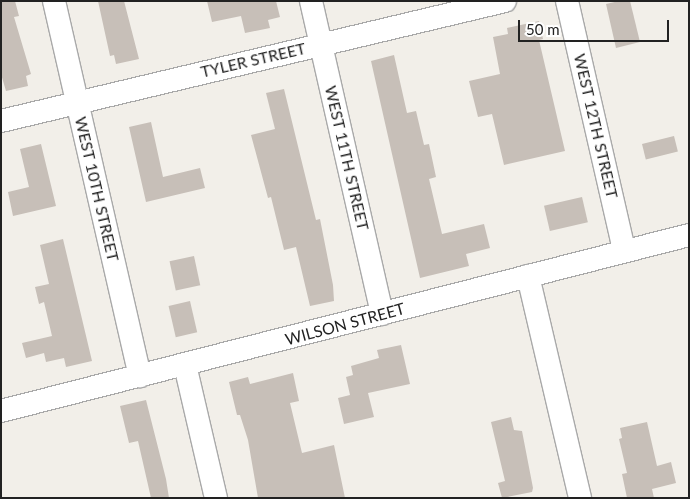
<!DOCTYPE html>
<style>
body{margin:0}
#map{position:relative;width:690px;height:499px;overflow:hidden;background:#f2efe9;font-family:Lato,sans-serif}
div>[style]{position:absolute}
.building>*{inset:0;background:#c7bfb8;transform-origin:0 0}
.roads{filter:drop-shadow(1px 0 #a9a9a9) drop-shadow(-1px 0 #a9a9a9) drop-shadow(0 1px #a9a9a9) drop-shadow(0 -1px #a9a9a9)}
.minor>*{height:22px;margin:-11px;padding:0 11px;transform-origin:11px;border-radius:11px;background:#fff}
span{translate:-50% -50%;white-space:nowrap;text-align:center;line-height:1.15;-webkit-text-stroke:4.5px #fff;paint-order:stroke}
.street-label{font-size:16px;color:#222}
.frame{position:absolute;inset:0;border:2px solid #222;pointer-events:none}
.scale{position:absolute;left:518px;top:20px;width:151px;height:22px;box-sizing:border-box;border:2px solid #222;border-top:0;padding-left:6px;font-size:15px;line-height:18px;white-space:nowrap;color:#222;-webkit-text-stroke:4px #fff;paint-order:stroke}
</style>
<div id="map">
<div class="building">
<div style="clip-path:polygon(1px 1px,15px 1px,19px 16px,14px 17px,31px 74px,26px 76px,28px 86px,6px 91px,1px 74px)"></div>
<div style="clip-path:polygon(98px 1px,124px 1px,139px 59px,116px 64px,114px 55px,110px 56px)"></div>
<div style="clip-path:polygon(207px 1px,276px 1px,280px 17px,268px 20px,270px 28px,245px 33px,241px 16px,212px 22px)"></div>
<div style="clip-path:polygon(619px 1px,630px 1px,640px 42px,616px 48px,606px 4px)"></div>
<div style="clip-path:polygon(539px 21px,543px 39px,539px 40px,565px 151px,504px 165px,492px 114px,478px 117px,469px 81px,500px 74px,493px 37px,508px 34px,507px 28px)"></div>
<div style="clip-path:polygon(394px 55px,407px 113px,416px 111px,424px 145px,429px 144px,436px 177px,429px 179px,442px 234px,484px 224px,490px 248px,466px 254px,469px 266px,420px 278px,371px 61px)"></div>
<div style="clip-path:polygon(284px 89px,316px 220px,320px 219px,333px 285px,334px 301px,310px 306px,296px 247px,284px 250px,271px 197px,268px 198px,251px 135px,275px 129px,266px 93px)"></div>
<div style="clip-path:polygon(151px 122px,163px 177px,200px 168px,205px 188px,146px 202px,129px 127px)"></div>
<div style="left:674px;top:136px;width:16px;height:33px;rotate:76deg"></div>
<div style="clip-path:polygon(41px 144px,56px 206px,13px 216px,8px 192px,29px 187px,20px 149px)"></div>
<div style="left:582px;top:197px;width:26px;height:39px;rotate:77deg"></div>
<div style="clip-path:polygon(63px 239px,92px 361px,66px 367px,64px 358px,46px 362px,44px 353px,26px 358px,22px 343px,52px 336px,44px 302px,39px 304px,35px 287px,49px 284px,40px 245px)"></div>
<div style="left:194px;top:256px;width:30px;height:25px;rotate:78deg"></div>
<div style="left:190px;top:301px;width:32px;height:22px;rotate:77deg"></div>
<div style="clip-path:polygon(401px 345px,410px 384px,368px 393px,374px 417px,344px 424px,338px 398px,350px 395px,346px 377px,353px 375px,351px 366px,379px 358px,377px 350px)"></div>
<div style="clip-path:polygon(293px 373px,299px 401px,290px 403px,302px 453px,334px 445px,345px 498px,258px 498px,248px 440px,240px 415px,237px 415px,229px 382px,248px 377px,250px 384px)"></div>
<div style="clip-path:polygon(146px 400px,166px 479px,169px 498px,151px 498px,138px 441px,129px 443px,120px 406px)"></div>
<div style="clip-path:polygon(511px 417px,514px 430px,522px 431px,533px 488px,532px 492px,502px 498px,498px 483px,505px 481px,491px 422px)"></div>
<div style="clip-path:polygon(647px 422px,657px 466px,671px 462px,676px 483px,652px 489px,654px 498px,627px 498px,622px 474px,627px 473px,619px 439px,622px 438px,620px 428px)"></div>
</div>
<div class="roads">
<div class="minor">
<div style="left:54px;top:1px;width:385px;rotate:77.1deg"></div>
<div style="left:311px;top:1px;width:321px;rotate:77.2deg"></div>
<div style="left:567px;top:1px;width:255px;rotate:77.1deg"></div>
<div style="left:1px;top:121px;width:518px;rotate:-13.39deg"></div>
<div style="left:528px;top:276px;width:228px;rotate:76.8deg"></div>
<div style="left:185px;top:365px;width:137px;rotate:76.9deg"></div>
<div style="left:1px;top:411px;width:710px;rotate:-14.35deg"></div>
</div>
</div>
<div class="street-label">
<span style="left:253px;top:60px;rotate:-13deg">TYLER STREET</span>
<span style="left:596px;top:126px;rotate:77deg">WEST 12TH STREET</span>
<span style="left:347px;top:158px;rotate:77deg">WEST 11TH STREET</span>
<span style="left:97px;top:189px;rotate:77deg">WEST 10TH STREET</span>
<span style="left:345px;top:324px;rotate:-15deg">WILSON STREET</span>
</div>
<div class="frame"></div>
<div class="scale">50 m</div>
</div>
